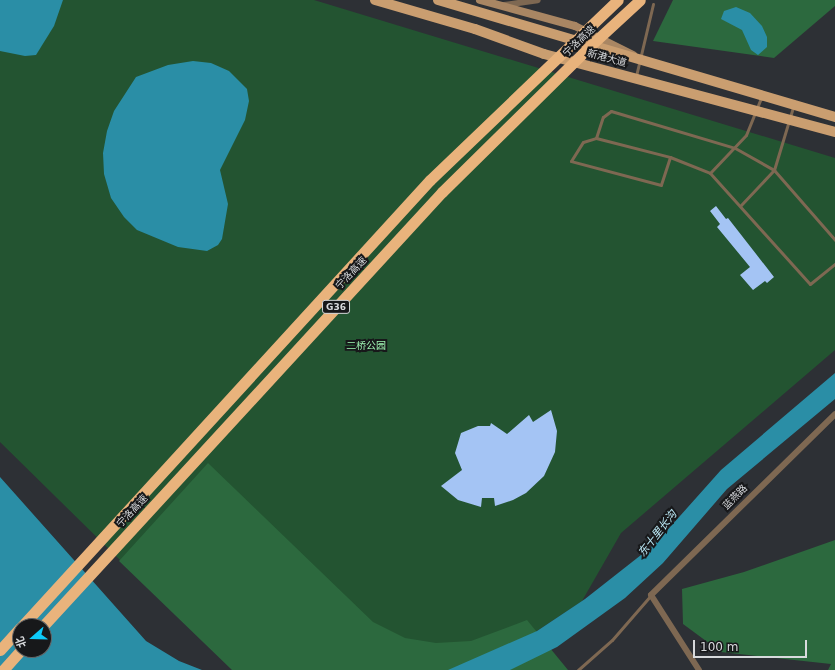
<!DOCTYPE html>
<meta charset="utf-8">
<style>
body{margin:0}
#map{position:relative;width:835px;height:670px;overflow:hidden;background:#2d3035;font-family:"DejaVu Sans","Noto Sans SC",sans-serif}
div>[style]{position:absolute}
.green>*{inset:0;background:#235431}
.forest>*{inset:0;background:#2c693e}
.water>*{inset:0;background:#2a8ea6}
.building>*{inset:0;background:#a4c4f4}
.lane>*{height:3px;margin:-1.5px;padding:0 1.5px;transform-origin:1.5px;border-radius:1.5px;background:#7e6852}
.street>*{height:6px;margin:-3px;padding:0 3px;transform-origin:3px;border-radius:3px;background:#7e6852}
.secondary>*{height:8px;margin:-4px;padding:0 4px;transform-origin:4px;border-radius:4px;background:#a98663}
.primary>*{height:10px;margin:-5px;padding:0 5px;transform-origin:5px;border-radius:5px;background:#ca9e70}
.highway>*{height:11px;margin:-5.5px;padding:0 5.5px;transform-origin:5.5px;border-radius:5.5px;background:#e9b37c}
.highway-bridge>*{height:11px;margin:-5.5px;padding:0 5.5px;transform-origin:5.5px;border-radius:5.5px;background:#e9b37c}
span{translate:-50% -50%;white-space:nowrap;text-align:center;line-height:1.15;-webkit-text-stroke:4px #17181a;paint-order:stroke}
.shield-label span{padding:1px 3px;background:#17181a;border:1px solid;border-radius:3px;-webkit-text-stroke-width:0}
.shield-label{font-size:9px;color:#d8dadd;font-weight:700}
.street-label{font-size:10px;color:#d8dadd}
.park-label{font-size:10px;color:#9ff6b3}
.water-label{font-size:11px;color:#bbe8f5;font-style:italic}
.north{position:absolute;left:12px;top:618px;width:40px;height:40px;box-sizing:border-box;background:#17181a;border:1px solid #646668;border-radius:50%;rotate:250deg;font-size:11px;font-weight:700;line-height:16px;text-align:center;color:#d8dadd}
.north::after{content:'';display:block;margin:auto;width:14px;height:18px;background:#0dcafa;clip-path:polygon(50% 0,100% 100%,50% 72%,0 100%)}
.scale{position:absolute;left:693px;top:640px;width:114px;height:18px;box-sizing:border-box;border:2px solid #d8dadd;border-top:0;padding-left:5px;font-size:12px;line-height:14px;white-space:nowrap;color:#d8dadd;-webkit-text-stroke:3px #17181a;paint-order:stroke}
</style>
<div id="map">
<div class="green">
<div style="clip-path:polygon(0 0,314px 0,835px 158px,835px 350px,621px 533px,582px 601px,499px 656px,177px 616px,0 442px)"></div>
</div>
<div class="forest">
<div style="clip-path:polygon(673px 0,835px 0,835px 6px,774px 58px,653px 41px)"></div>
<div style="clip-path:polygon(208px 463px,373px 622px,405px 638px,436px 643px,471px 641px,527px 620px,568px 670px,232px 670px,119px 561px)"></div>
<div style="clip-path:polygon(835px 540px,835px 670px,828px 670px,831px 664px,721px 652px,683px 624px,682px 589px,744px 572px)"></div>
</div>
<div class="water">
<div style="clip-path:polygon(0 0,63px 0,54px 26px,36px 55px,25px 56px,0 51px)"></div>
<div style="clip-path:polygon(736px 7px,750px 13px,762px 26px,767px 37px,767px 47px,758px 55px,751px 50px,742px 30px,721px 19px,724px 11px)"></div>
<div style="clip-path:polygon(193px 61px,211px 63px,229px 71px,247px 89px,249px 101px,245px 120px,220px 170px,228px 204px,222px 239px,218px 245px,207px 251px,178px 247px,137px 230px,124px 217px,111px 198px,104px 174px,103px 153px,107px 131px,114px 111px,136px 77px,168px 65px)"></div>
<div style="clip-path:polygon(835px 373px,835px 399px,727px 489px,663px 563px,625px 598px,557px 647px,510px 670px,448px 670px,537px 631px,585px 599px,655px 544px,721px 470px)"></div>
<div style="clip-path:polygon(evenodd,0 477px,146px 641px,179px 661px,202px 670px,0 670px,0 477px,20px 626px,44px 626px,44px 650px,20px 650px,20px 626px)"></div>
</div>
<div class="building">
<div style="clip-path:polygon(716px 206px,726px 219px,728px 218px,774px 277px,767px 283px,765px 281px,753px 290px,740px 275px,750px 267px,717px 227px,720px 224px,710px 211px)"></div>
<div style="clip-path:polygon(551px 410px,557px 431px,555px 452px,544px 476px,526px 493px,513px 500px,495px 506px,494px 498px,482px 498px,481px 507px,458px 500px,441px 486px,462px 470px,455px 453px,461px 433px,478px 426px,490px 426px,491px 423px,507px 434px,529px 415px,533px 422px)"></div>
</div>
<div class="lane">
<div style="left:636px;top:76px;width:74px;rotate:-76.7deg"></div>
<div style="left:596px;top:138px;width:76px;rotate:14.4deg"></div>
<div style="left:670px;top:157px;width:43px;rotate:21.8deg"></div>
<div style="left:710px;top:173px;width:149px;rotate:48deg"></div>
<div style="left:810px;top:284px;width:32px;rotate:-39deg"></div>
<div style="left:670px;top:157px;width:29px;rotate:108deg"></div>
<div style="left:661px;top:185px;width:93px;rotate:-165.1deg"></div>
<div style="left:571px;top:161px;width:22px;rotate:-58deg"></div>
<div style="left:583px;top:142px;width:14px;rotate:-17deg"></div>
<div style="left:596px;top:138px;width:22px;rotate:-72deg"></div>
<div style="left:603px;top:117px;width:10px;rotate:-37deg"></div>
<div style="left:611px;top:111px;width:129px;rotate:16.6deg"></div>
<div style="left:735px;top:148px;width:45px;rotate:29.4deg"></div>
<div style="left:774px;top:170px;width:93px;rotate:48.9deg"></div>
<div style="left:710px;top:173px;width:52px;rotate:-46.5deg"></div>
<div style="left:746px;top:135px;width:40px;rotate:-68deg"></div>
<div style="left:741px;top:205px;width:48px;rotate:-46.7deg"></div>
<div style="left:774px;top:170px;width:66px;rotate:-73.2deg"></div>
<div style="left:578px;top:670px;width:45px;rotate:-41.4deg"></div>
<div style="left:612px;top:640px;width:60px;rotate:-49.1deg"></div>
</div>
<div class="street">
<div style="left:504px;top:5px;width:34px;rotate:-8deg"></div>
<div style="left:699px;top:670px;width:89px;rotate:-122.6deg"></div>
<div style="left:651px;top:595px;width:258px;rotate:-44.5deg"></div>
</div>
<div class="secondary">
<div style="left:480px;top:0;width:98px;rotate:15.3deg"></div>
<div style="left:575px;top:26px;width:65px;rotate:26.6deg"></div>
</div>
<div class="primary">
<div style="left:375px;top:0;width:104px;rotate:16.2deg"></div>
<div style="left:475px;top:29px;width:73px;rotate:19.9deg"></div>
<div style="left:544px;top:54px;width:301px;rotate:15deg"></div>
<div style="left:438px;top:0;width:414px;rotate:16.4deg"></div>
</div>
<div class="highway">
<div style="left:0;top:650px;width:30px;rotate:-48deg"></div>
<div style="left:3px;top:670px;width:27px;rotate:-48deg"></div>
</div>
<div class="highway-bridge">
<div style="left:22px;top:626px;width:604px;rotate:-47.55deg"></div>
<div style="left:430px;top:180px;width:260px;rotate:-43.8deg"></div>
<div style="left:43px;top:626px;width:590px;rotate:-47.41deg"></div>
<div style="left:442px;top:192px;width:206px;rotate:-44.6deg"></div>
<div style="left:589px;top:47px;width:69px;rotate:-42.7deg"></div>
</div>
<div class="shield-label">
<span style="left:336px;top:307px">G36</span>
</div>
<div class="street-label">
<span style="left:579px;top:41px;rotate:-44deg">宁洛高速</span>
<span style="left:607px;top:58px;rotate:15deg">新港大道</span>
<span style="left:351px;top:273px;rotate:-47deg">宁洛高速</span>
<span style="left:735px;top:497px;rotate:-45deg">蓝燕路</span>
<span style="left:132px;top:511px;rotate:-47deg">宁洛高速</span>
</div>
<div class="park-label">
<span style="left:366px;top:346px">二桥公园</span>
</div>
<div class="water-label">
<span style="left:658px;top:534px;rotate:-52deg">东十里长沟</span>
</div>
<div class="north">北</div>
<div class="scale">100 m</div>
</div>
